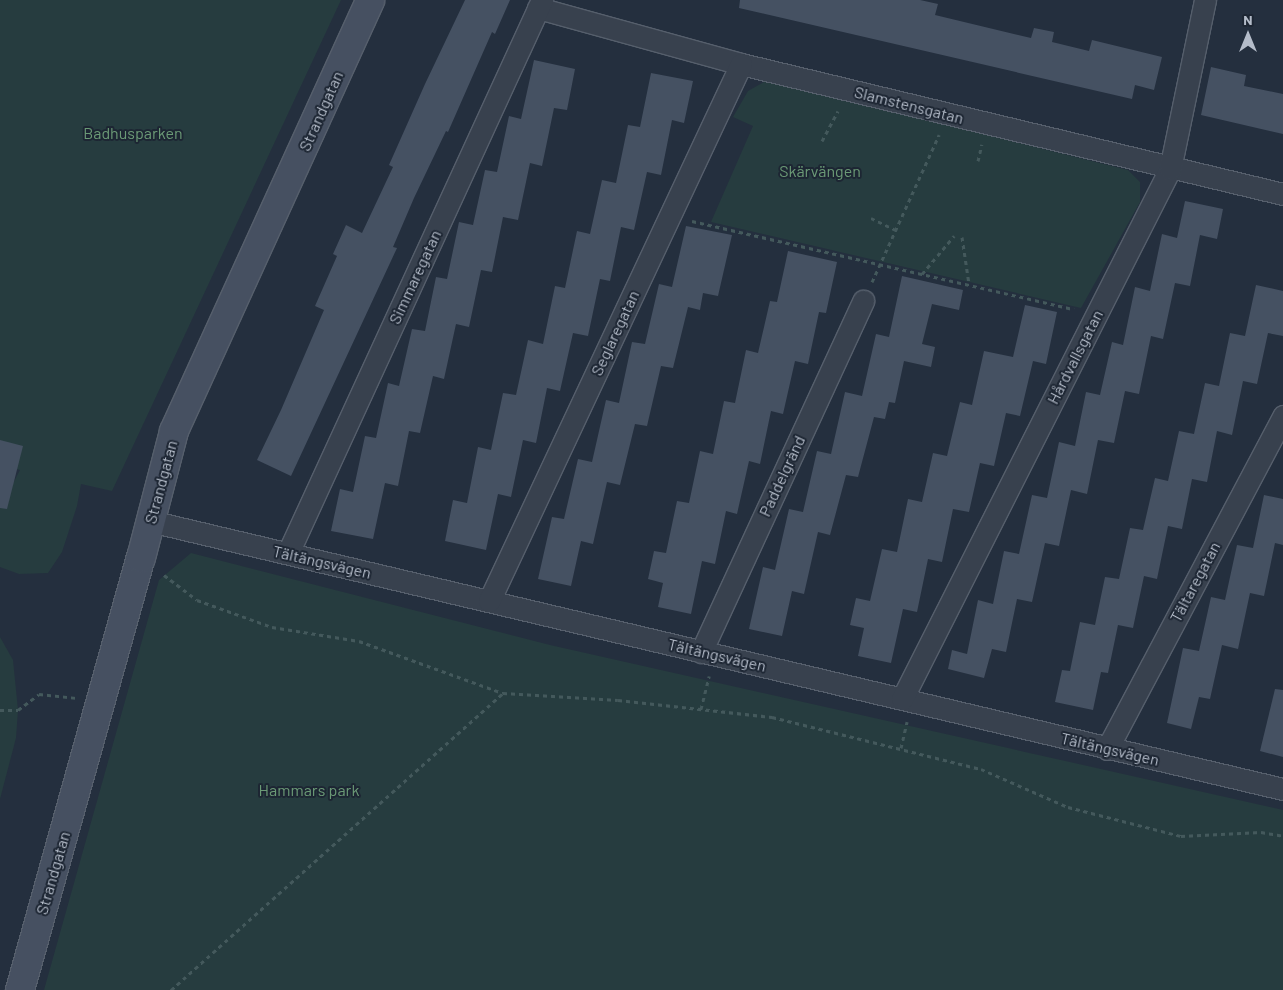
<!DOCTYPE html>
<meta charset="utf-8">
<style>
body{margin:0}
#map{position:relative;width:1283px;height:990px;overflow:hidden;background:#242f3e;font-family:Barlow,sans-serif}
div>[style]{position:absolute}
.green>*{inset:0;background:#263c3f}
.building>*{inset:0;background:#455162}
.path>*{height:3px;margin-top:-1.5px;transform-origin:0;background:repeating-linear-gradient(90deg,#44595c 0 4px,transparent 0 8px)}
.roads{filter:drop-shadow(1px 0 #565f6c) drop-shadow(-1px 0 #565f6c) drop-shadow(0 1px #565f6c) drop-shadow(0 -1px #565f6c)}
.street>*{height:21px;margin:-10.5px;padding:0 10.5px;transform-origin:10.5px;border-radius:10.5px;background:#38414e}
.secondary>*{height:28px;margin:-14px;padding:0 14px;transform-origin:14px;border-radius:14px;background:#465061}
span{translate:-50% -50%;white-space:nowrap;text-align:center;line-height:1.15;-webkit-text-stroke:4px #1d2633;paint-order:stroke}
.street-label{font-size:16px;color:#b4bcc9}
.park-label{font-size:16px;color:#6b9a76}
.north{position:absolute;left:1223px;top:10px;width:50px;height:50px;-webkit-text-stroke:4px #1d2633;paint-order:stroke;rotate:0deg;font-size:14px;font-weight:700;line-height:20px;text-align:center;color:#b4bcc9}
.north::after{content:'';display:block;margin:auto;width:18px;height:22px;background:#b4bcc9;clip-path:polygon(50% 0,100% 100%,50% 72%,0 100%)}
</style>
<div id="map">
<div class="green">
<div style="clip-path:polygon(0 0,341px 0,112px 491px,81px 484px,77px 506px,62px 552px,48px 573px,19px 574px,0 567px,0 508px,20px 470px,0 465px)"></div>
<div style="clip-path:polygon(764px 82px,773px 82px,1128px 170px,1140px 182px,1140px 202px,1081px 308px,711px 222px,753px 126px,733px 117px,748px 91px)"></div>
<div style="clip-path:polygon(191px 553px,550px 645px,1283px 810px,1283px 990px,44px 990px,159px 580px)"></div>
<div style="clip-path:polygon(0 637px,13px 660px,18px 710px,16px 738px,0 799px)"></div>
</div>
<div class="building">
<div style="clip-path:polygon(465px 0,510px 0,495px 34px,492px 32px,448px 132px,446px 131px,414px 198px,393px 247px,397px 248px,291px 476px,257px 460px,281px 410px,324px 310px,315px 306px,337px 256px,333px 254px,346px 225px,362px 233px,393px 167px,389px 165px,425px 84px)"></div>
<div style="clip-path:polygon(740px 0,920px 0,938px 4px,935px 15px,1031px 38px,1034px 28px,1054px 32px,1052px 42px,1089px 51px,1092px 40px,1162px 57px,1154px 90px,1135px 85px,1132px 99px,739px 8px)"></div>
<div style="clip-path:polygon(534px 60px,575px 69px,567px 110px,554px 108px,542px 166px,530px 163px,518px 220px,503px 217px,492px 272px,481px 270px,469px 327px,456px 324px,444px 379px,433px 376px,420px 433px,409px 431px,398px 486px,385px 483px,373px 539px,331px 531px,340px 489px,353px 492px,365px 436px,376px 438px,388px 383px,399px 386px,412px 329px,425px 331px,436px 277px,447px 279px,459px 222px,473px 225px,485px 170px,497px 172px,509px 116px,521px 119px)"></div>
<div style="clip-path:polygon(1211px 67px,1246px 75px,1244px 86px,1283px 94px,1283px 134px,1201px 115px)"></div>
<div style="clip-path:polygon(651px 73px,693px 81px,684px 123px,672px 120px,661px 175px,647px 172px,634px 230px,621px 227px,610px 281px,600px 279px,588px 336px,573px 333px,560px 391px,547px 388px,536px 443px,523px 440px,511px 497px,498px 494px,486px 550px,445px 541px,453px 500px,467px 503px,478px 447px,491px 450px,503px 393px,516px 395px,528px 340px,543px 344px,555px 286px,565px 288px,577px 231px,590px 234px,602px 180px,616px 183px,628px 125px,640px 127px)"></div>
<div style="clip-path:polygon(1185px 201px,1223px 209px,1217px 239px,1200px 235px,1190px 286px,1175px 283px,1163px 339px,1151px 336px,1139px 394px,1125px 391px,1114px 443px,1098px 440px,1087px 494px,1071px 490px,1059px 546px,1045px 543px,1032px 602px,1017px 599px,1006px 652px,992px 649px,984px 678px,948px 669px,952px 650px,967px 654px,978px 600px,993px 604px,1004px 551px,1019px 554px,1032px 495px,1047px 498px,1059px 442px,1075px 446px,1086px 392px,1100px 395px,1112px 342px,1123px 345px,1135px 287px,1150px 291px,1162px 234px,1177px 238px)"></div>
<div style="clip-path:polygon(686px 226px,732px 235px,718px 296px,703px 293px,700px 310px,688px 307px,673px 368px,661px 366px,647px 426px,635px 424px,620px 485px,607px 482px,593px 544px,581px 541px,571px 586px,538px 579px,552px 517px,564px 519px,578px 459px,592px 462px,606px 400px,619px 403px,632px 342px,645px 344px,659px 284px,672px 287px)"></div>
<div style="clip-path:polygon(788px 251px,837px 262px,826px 313px,819px 312px,808px 364px,795px 361px,783px 414px,771px 411px,760px 464px,749px 461px,737px 514px,726px 511px,715px 564px,702px 561px,691px 614px,658px 607px,663px 583px,648px 579px,654px 551px,666px 553px,677px 501px,689px 503px,700px 451px,713px 454px,724px 401px,735px 403px,746px 350px,758px 353px,770px 301px,777px 302px)"></div>
<div style="clip-path:polygon(902px 276px,963px 290px,959px 310px,932px 304px,922px 344px,935px 347px,931px 367px,904px 361px,895px 403px,889px 402px,885px 419px,874px 417px,858px 477px,846px 475px,830px 535px,818px 532px,804px 594px,792px 591px,782px 636px,749px 629px,763px 567px,775px 570px,789px 509px,803px 512px,817px 451px,831px 454px,845px 392px,862px 396px,876px 334px,889px 337px)"></div>
<div style="clip-path:polygon(1256px 285px,1283px 291px,1283px 336px,1268px 333px,1257px 384px,1243px 381px,1232px 435px,1217px 431px,1207px 482px,1192px 479px,1182px 529px,1168px 526px,1157px 579px,1144px 576px,1133px 628px,1118px 625px,1108px 673px,1101px 672px,1093px 710px,1055px 702px,1062px 670px,1070px 671px,1080px 622px,1095px 625px,1105px 577px,1119px 579px,1130px 528px,1143px 530px,1155px 478px,1168px 481px,1179px 431px,1194px 434px,1205px 383px,1219px 386px,1230px 333px,1245px 336px)"></div>
<div style="clip-path:polygon(1025px 305px,1057px 312px,1046px 364px,1033px 361px,1020px 416px,1006px 413px,994px 466px,980px 463px,969px 512px,953px 509px,942px 562px,928px 559px,917px 612px,903px 609px,891px 663px,858px 656px,864px 628px,850px 625px,856px 598px,870px 601px,882px 549px,897px 552px,908px 499px,922px 502px,933px 453px,947px 456px,960px 402px,972px 405px,984px 351px,1013px 357px)"></div>
<div style="clip-path:polygon(0 440px,23px 446px,7px 509px,0 508px)"></div>
<div style="clip-path:polygon(1264px 495px,1283px 499px,1283px 545px,1275px 543px,1264px 596px,1250px 593px,1238px 649px,1222px 645px,1210px 699px,1199px 697px,1191px 729px,1167px 723px,1183px 648px,1199px 651px,1211px 597px,1225px 600px,1237px 545px,1253px 548px)"></div>
<div style="clip-path:polygon(1275px 689px,1283px 690px,1283px 757px,1260px 751px)"></div>
</div>
<div class="path">
<div style="left:822px;top:141px;width:34px;rotate:-62deg"></div>
<div style="left:978px;top:161px;width:17px;rotate:-77deg"></div>
<div style="left:871px;top:218px;width:28px;rotate:26deg"></div>
<div style="left:692px;top:221px;width:392px;rotate:13deg"></div>
<div style="left:962px;top:237px;width:48px;rotate:81.5deg"></div>
<div style="left:922px;top:274px;width:50px;rotate:-49.9deg"></div>
<div style="left:872px;top:282px;width:162px;rotate:-65.5deg"></div>
<div style="left:164px;top:575px;width:41px;rotate:37.1deg"></div>
<div style="left:197px;top:600px;width:80px;rotate:19.8deg"></div>
<div style="left:272px;top:627px;width:88px;rotate:9.1deg"></div>
<div style="left:359px;top:641px;width:153px;rotate:19.9deg"></div>
<div style="left:503px;top:693px;width:115px;rotate:3.5deg"></div>
<div style="left:618px;top:700px;width:155px;rotate:6.3deg"></div>
<div style="left:772px;top:717px;width:215px;rotate:14deg"></div>
<div style="left:981px;top:769px;width:95px;rotate:23.6deg"></div>
<div style="left:1068px;top:807px;width:117px;rotate:14.4deg"></div>
<div style="left:1181px;top:836px;width:80px;rotate:-2.9deg"></div>
<div style="left:1261px;top:832px;width:22px;rotate:10deg"></div>
<div style="left:701px;top:709px;width:34px;rotate:-76deg"></div>
<div style="left:0;top:710px;width:18px"></div>
<div style="left:18px;top:710px;width:26px;rotate:-37deg"></div>
<div style="left:39px;top:694px;width:37px;rotate:6deg"></div>
<div style="left:901px;top:748px;width:27px;rotate:-77deg"></div>
<div style="left:171px;top:990px;width:445px;rotate:-41.8deg"></div>
</div>
<div class="roads">
<div class="street">
<div style="left:538px;top:8px;width:211px;rotate:15.4deg"></div>
<div style="left:741px;top:64px;width:557px;rotate:13.49deg"></div>
<div style="left:150px;top:521px;width:1164px;rotate:13.31deg"></div>
<div style="left:288px;top:553px;width:609px;rotate:-65.33deg"></div>
<div style="left:489px;top:601px;width:593px;rotate:-64.86deg"></div>
<div style="left:701px;top:652px;width:387px;rotate:-65.2deg"></div>
<div style="left:902px;top:699px;width:594px;rotate:-63.18deg"></div>
<div style="left:1170px;top:169px;width:173px;rotate:-78.3deg"></div>
<div style="left:1107px;top:749px;width:377px;rotate:-62.1deg"></div>
</div>
<div class="secondary">
<div style="left:20px;top:990px;width:449px;rotate:-74.4deg"></div>
<div style="left:141px;top:558px;width:131px;rotate:-75.4deg"></div>
<div style="left:174px;top:431px;width:473px;rotate:-65.5deg"></div>
</div>
</div>
<div class="street-label">
<span style="left:909px;top:105px;rotate:14deg">Slamstensgatan</span>
<span style="left:321px;top:111px;rotate:-66deg">Strandgatan</span>
<span style="left:415px;top:277px;rotate:-65deg">Simmaregatan</span>
<span style="left:615px;top:333px;rotate:-65deg">Seglaregatan</span>
<span style="left:1075px;top:357px;rotate:-63deg">Hårdvallsgatan</span>
<span style="left:782px;top:476px;rotate:-65deg">Paddelgränd</span>
<span style="left:161px;top:482px;rotate:-75deg">Strandgatan</span>
<span style="left:322px;top:562px;rotate:13deg">Tältängsvägen</span>
<span style="left:1195px;top:582px;rotate:-62deg">Tältaregatan</span>
<span style="left:717px;top:655px;rotate:13deg">Tältängsvägen</span>
<span style="left:1110px;top:749px;rotate:13deg">Tältängsvägen</span>
<span style="left:53px;top:873px;rotate:-74deg">Strandgatan</span>
</div>
<div class="park-label">
<span style="left:133px;top:133px">Badhusparken</span>
<span style="left:820px;top:171px">Skärvängen</span>
<span style="left:309px;top:790px">Hammars park</span>
</div>
<div class="north">N</div>
</div>
